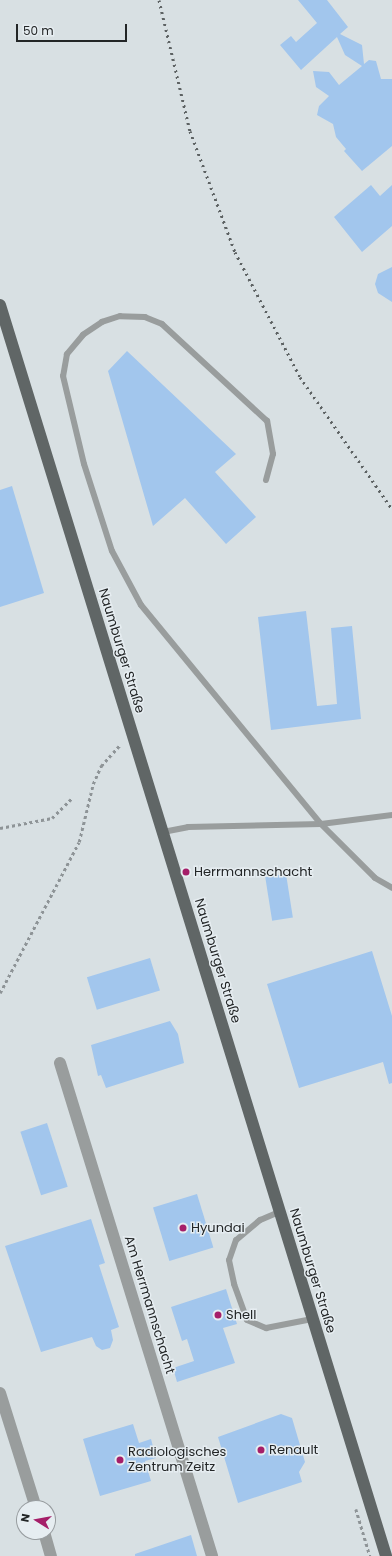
<!DOCTYPE html>
<meta charset="utf-8">
<style>
body{margin:0}
#map{position:relative;width:392px;height:1556px;overflow:hidden;background:#d8e0e3;font-family:Poppins,sans-serif}
div>[style]{position:absolute}
.building>*{inset:0;background:#a2c6ed;transform-origin:0 0}
.path>*{height:2.5px;margin-top:-1.25px;transform-origin:0;background:repeating-linear-gradient(90deg,#8e9497 0 3px,transparent 0 6px)}
.lane>*{height:6px;margin:-3px;padding:0 3px;transform-origin:3px;border-radius:3px;background:#999d9d}
.street>*{height:12px;margin:-6px;padding:0 6px;transform-origin:6px;border-radius:6px;background:#999d9d}
.primary>*{height:12px;margin:-6px;padding:0 6px;transform-origin:6px;border-radius:6px;background:#606666}
.rail>*{height:3px;margin-top:-1.5px;transform-origin:0;background:repeating-linear-gradient(90deg,#5d6263 0 2px,transparent 0 6px)}
.dots>*{width:11px;height:11px;translate:-50% -50%;box-sizing:border-box;border:2px solid #e6edf1;border-radius:50%}
span{translate:-50% -50%;white-space:nowrap;text-align:center;line-height:1.15;-webkit-text-stroke:3px #e6edf1;paint-order:stroke}
.street-label{font-size:13px;color:#232627}
.poi-label{font-size:13px;color:#232627}
.left{translate:0 -50%;text-align:left}
.north{position:absolute;left:16px;top:1500px;width:40px;height:40px;box-sizing:border-box;background:#e6edf1;border:1px solid #989da0;border-radius:50%;rotate:281deg;font-size:11px;font-weight:700;line-height:16px;text-align:center;color:#232627}
.north::after{content:'';display:block;margin:auto;width:14px;height:18px;background:#a51e69;clip-path:polygon(50% 0,100% 100%,50% 72%,0 100%)}
.scale{position:absolute;left:16px;top:24px;width:111px;height:18px;box-sizing:border-box;border:2px solid #232627;border-top:0;padding-left:5px;font-size:12px;line-height:14px;white-space:nowrap;color:#232627;-webkit-text-stroke:3px #e6edf1;paint-order:stroke}
</style>
<div id="map">
<div class="building">
<div style="clip-path:polygon(298px 0,327px 0,348px 27px,340px 34px,362px 45px,364px 64px,369px 60px,376px 61px,381px 79px,392px 79px,392px 146px,362px 171px,344px 151px,346px 149px,336px 137px,333px 124px,317px 115px,319px 106px,329px 96px,316px 87px,313px 71px,329px 72px,339px 85px,362px 66px,345px 55px,337px 37px,301px 70px,280px 45px,291px 36px,296px 42px,317px 23px)"></div>
<div style="clip-path:polygon(371px 185px,380px 196px,392px 185px,392px 226px,362px 252px,334px 217px)"></div>
<div style="clip-path:polygon(392px 267px,392px 302px,378px 293px,375px 284px,378px 274px)"></div>
<div style="clip-path:polygon(127px 351px,236px 454px,215px 472px,256px 517px,226px 544px,185px 498px,153px 526px,108px 371px)"></div>
<div style="clip-path:polygon(12px 486px,44px 593px,0 607px,0 490px)"></div>
<div style="clip-path:polygon(306px 611px,317px 706px,337px 704px,331px 628px,352px 626px,361px 719px,271px 730px,258px 617px)"></div>
<div style="left:286px;top:874px;width:44px;height:21px;rotate:81deg"></div>
<div style="clip-path:polygon(372px 951px,392px 1016px,392px 1083px,389px 1084px,383px 1062px,299px 1088px,267px 984px)"></div>
<div style="left:150px;top:958px;width:34px;height:66px;rotate:73deg"></div>
<div style="clip-path:polygon(170px 1021px,178px 1034px,184px 1063px,106px 1088px,101px 1075px,98px 1076px,91px 1045px)"></div>
<div style="left:47px;top:1123px;width:67px;height:28px;rotate:72deg"></div>
<div style="left:197px;top:1194px;width:56px;height:46px;rotate:73deg"></div>
<div style="clip-path:polygon(91px 1219px,105px 1263px,99px 1265px,119px 1327px,111px 1330px,113px 1340px,110px 1348px,102px 1350px,96px 1346px,92px 1337px,41px 1352px,5px 1246px)"></div>
<div style="clip-path:polygon(226px 1289px,237px 1324px,223px 1328px,235px 1363px,177px 1382px,173px 1368px,194px 1361px,187px 1339px,182px 1341px,171px 1307px)"></div>
<div style="clip-path:polygon(281px 1414px,292px 1418px,305px 1462px,299px 1472px,302px 1482px,238px 1503px,218px 1437px)"></div>
<div style="clip-path:polygon(133px 1424px,139px 1443px,151px 1439px,156px 1458px,145px 1461px,151px 1481px,100px 1496px,83px 1439px)"></div>
<div style="clip-path:polygon(191px 1535px,197px 1556px,135px 1556px,135px 1554px)"></div>
</div>
<div class="path">
<div style="left:0;top:828px;width:53px;rotate:-10.9deg"></div>
<div style="left:52px;top:818px;width:27px;rotate:-45deg"></div>
<div style="left:0;top:993px;width:170px;rotate:-62.4deg"></div>
<div style="left:79px;top:842px;width:60px;rotate:-76.4deg"></div>
<div style="left:93px;top:784px;width:20px;rotate:-66deg"></div>
<div style="left:101px;top:766px;width:30px;rotate:-48deg"></div>
<div style="left:356px;top:1509px;width:49px;rotate:73.4deg"></div>
</div>
<div class="lane">
<div style="left:266px;top:480px;width:27px;rotate:-75deg"></div>
<div style="left:273px;top:454px;width:34px;rotate:-100deg"></div>
<div style="left:267px;top:421px;width:143px;rotate:-137.3deg"></div>
<div style="left:162px;top:324px;width:18px;rotate:-158deg"></div>
<div style="left:145px;top:317px;width:25px;rotate:-178deg"></div>
<div style="left:120px;top:316px;width:19px;rotate:162deg"></div>
<div style="left:102px;top:322px;width:23px;rotate:146deg"></div>
<div style="left:83px;top:335px;width:25px;rotate:130deg"></div>
<div style="left:67px;top:354px;width:22px;rotate:100deg"></div>
<div style="left:63px;top:376px;width:90px;rotate:76.6deg"></div>
<div style="left:84px;top:464px;width:91px;rotate:72.2deg"></div>
<div style="left:112px;top:551px;width:61px;rotate:61.8deg"></div>
<div style="left:141px;top:605px;width:283px;rotate:50.6deg"></div>
<div style="left:321px;top:824px;width:76px;rotate:45deg"></div>
<div style="left:375px;top:878px;width:20px;rotate:30deg"></div>
<div style="left:163px;top:832px;width:25px;rotate:-11deg"></div>
<div style="left:188px;top:827px;width:133px;rotate:-1.3deg"></div>
<div style="left:321px;top:824px;width:72px;rotate:-7.2deg"></div>
<div style="left:279px;top:1212px;width:21px;rotate:157deg"></div>
<div style="left:260px;top:1220px;width:31px;rotate:140deg"></div>
<div style="left:236px;top:1240px;width:21px;rotate:109deg"></div>
<div style="left:229px;top:1260px;width:25px;rotate:78deg"></div>
<div style="left:234px;top:1284px;width:38px;rotate:70deg"></div>
<div style="left:247px;top:1320px;width:21px;rotate:23deg"></div>
<div style="left:266px;top:1328px;width:47px;rotate:-11.1deg"></div>
</div>
<div class="street">
<div style="left:60px;top:1063px;width:516px;rotate:72.86deg"></div>
<div style="left:0;top:1393px;width:121px;rotate:72.6deg"></div>
<div style="left:44px;top:1532px;width:25px;rotate:74deg"></div>
</div>
<div class="primary">
<div style="left:0;top:305px;width:1309px;rotate:72.85deg"></div>
</div>
<div class="rail">
<div style="left:159px;top:0;width:135px;rotate:76.7deg"></div>
<div style="left:190px;top:131px;width:129px;rotate:69.6deg"></div>
<div style="left:235px;top:252px;width:141px;rotate:62.5deg"></div>
<div style="left:300px;top:377px;width:161px;rotate:55.1deg"></div>
</div>
<div class="dots">
<div style="left:186px;top:872px;background:#a51e69"></div>
<div style="left:183px;top:1228px;background:#a51e69"></div>
<div style="left:218px;top:1315px;background:#a51e69"></div>
<div style="left:261px;top:1450px;background:#a51e69"></div>
<div style="left:120px;top:1460px;background:#a51e69"></div>
</div>
<div class="street-label">
<span style="left:121px;top:651px;rotate:73deg">Naumburger Straße</span>
<span style="left:217px;top:961px;rotate:73deg">Naumburger Straße</span>
<span style="left:312px;top:1271px;rotate:73deg">Naumburger Straße</span>
<span style="left:149px;top:1305px;rotate:73deg">Am Herrmannschacht</span>
</div>
<div class="poi-label">
<span class="left" style="left:194px;top:872px">Herrmannschacht</span>
<span class="left" style="left:191px;top:1228px">Hyundai</span>
<span class="left" style="left:226px;top:1315px">Shell</span>
<span class="left" style="left:269px;top:1450px">Renault</span>
<span class="left" style="left:128px;top:1460px">Radiologisches<br>Zentrum Zeitz</span>
</div>
<div class="north">N</div>
<div class="scale">50 m</div>
</div>
